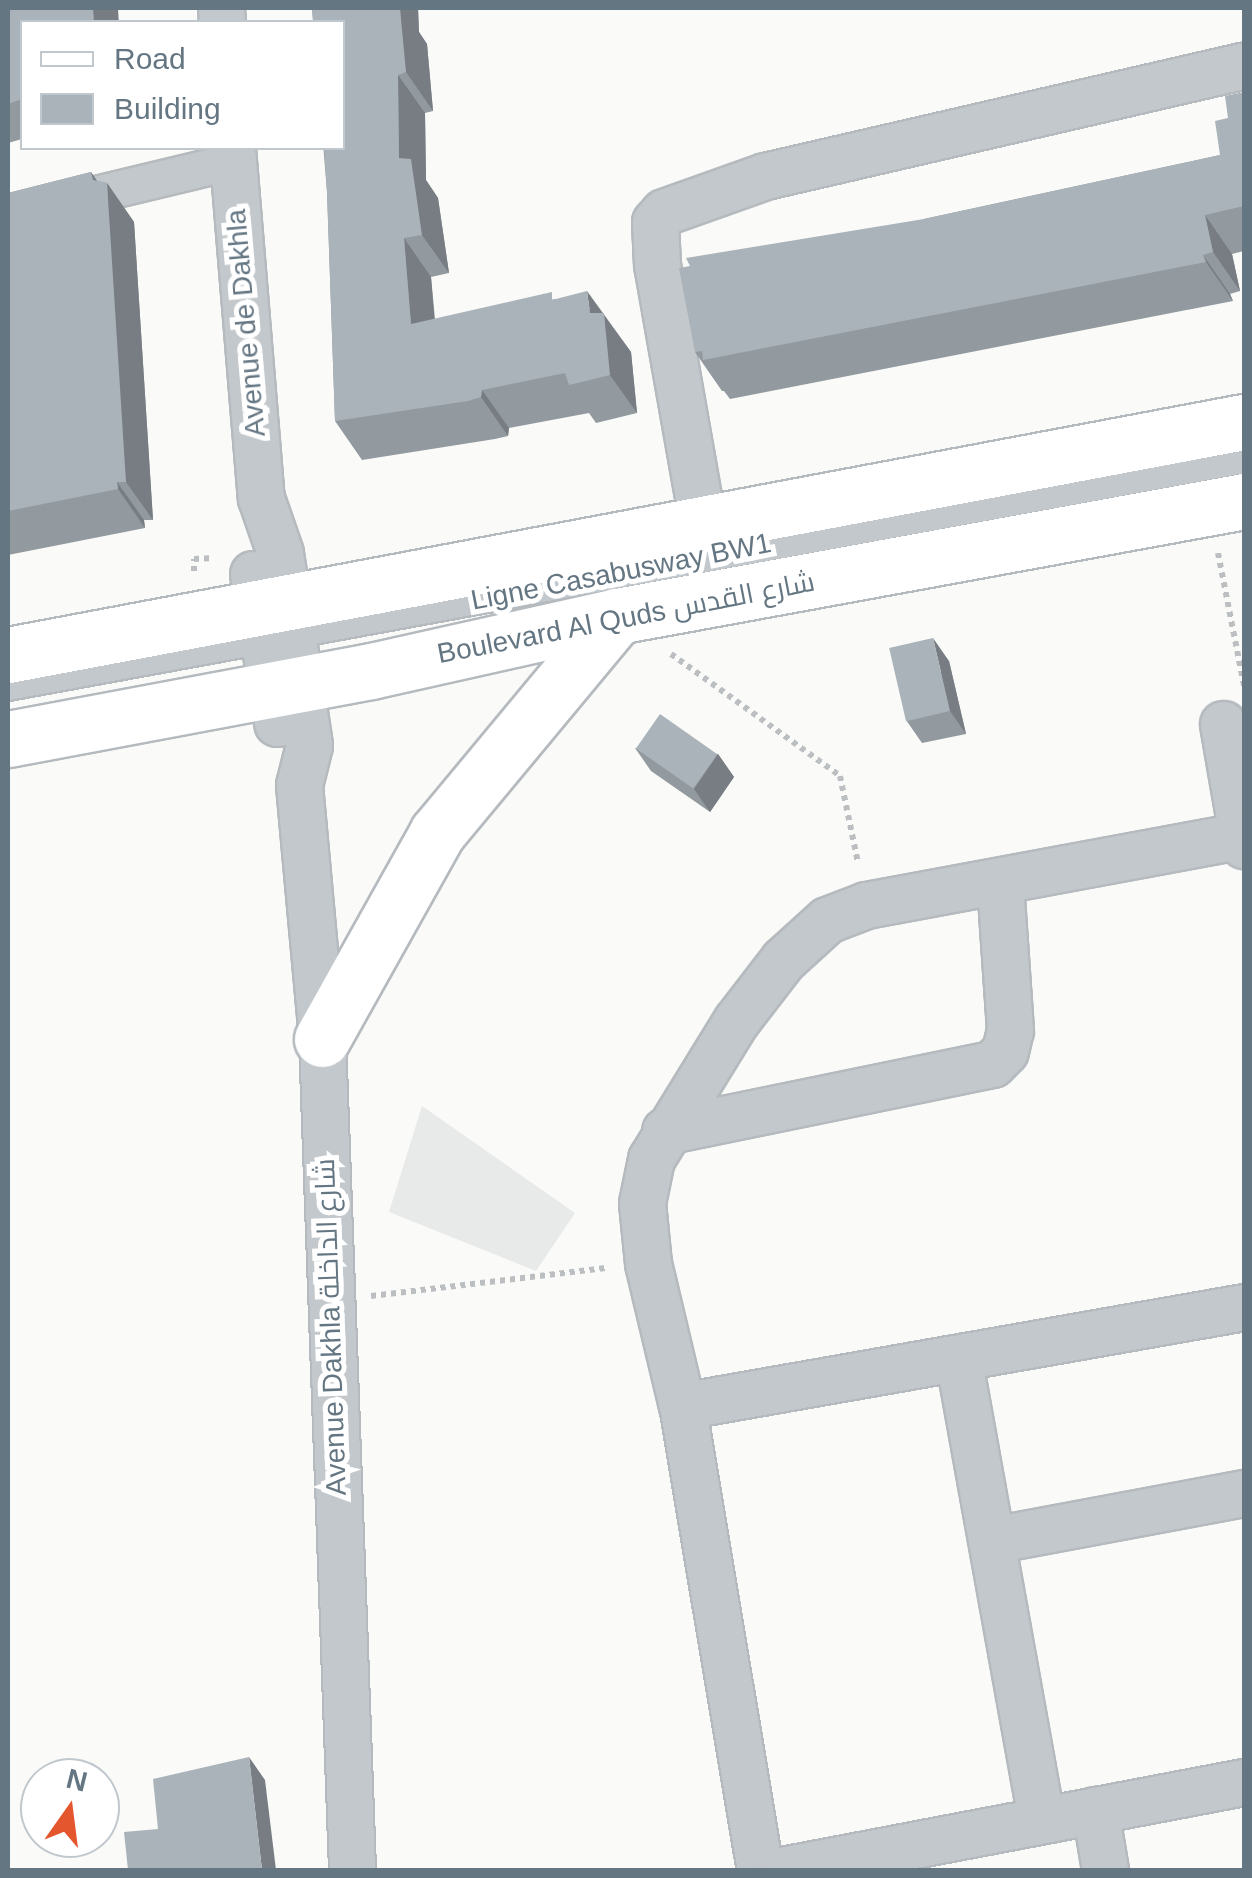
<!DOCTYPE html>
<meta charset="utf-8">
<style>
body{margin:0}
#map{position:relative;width:1252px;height:1878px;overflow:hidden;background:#fafaf8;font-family:Helvetica,Cairo,sans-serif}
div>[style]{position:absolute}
.built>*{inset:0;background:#e8e9e9}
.path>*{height:6px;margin-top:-3px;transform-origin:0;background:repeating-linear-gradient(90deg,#bbbfc2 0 5px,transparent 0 10px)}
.roads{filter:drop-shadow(2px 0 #b5babe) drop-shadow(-2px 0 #b5babe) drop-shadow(0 2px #b5babe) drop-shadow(0 -2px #b5babe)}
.service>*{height:22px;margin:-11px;padding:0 11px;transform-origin:11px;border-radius:11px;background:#c3c8cc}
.pedestrian>*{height:35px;margin:-17.5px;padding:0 17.5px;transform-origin:17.5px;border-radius:17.5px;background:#c3c8cc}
.minor>*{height:45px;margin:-22.5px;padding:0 22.5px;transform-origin:22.5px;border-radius:22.5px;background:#c3c8cc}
.primary>*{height:55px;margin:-27.5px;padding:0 27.5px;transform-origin:27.5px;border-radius:27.5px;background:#fff}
.wall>*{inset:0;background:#929a9f}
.shaded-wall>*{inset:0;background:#777d82;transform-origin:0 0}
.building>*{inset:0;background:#aab3b9;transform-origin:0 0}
span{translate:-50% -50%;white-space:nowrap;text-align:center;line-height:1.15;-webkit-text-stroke:10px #fff;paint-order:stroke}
.street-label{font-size:28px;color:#657683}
.frame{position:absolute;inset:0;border:10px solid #657683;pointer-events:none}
.legend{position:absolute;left:20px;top:20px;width:325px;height:130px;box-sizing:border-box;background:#fff;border:2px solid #c1c8cd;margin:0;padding:12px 18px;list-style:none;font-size:30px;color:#657683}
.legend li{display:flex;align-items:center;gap:20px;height:50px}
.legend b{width:50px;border:2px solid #c1c8cd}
.north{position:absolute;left:20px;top:1758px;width:100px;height:100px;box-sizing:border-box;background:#fff;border:2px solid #c1c8cd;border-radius:50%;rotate:14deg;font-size:28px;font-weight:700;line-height:40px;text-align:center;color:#657683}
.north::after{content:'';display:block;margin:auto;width:35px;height:45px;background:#e4572e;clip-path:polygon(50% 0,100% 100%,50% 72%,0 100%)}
</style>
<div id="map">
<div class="built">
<div style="clip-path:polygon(422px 1106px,575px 1213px,536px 1271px,389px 1212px)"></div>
</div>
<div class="path">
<div style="left:1218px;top:553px;width:136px;rotate:78.9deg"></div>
<div style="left:194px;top:571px;width:12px;rotate:-90deg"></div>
<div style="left:194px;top:559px;width:20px;rotate:-3deg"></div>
<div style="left:671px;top:654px;width:208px;rotate:35.8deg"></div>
<div style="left:840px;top:776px;width:89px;rotate:78.3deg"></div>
<div style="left:371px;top:1296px;width:238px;rotate:-6.8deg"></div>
</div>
<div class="roads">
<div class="service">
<div style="left:8px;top:689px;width:1257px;rotate:-10.41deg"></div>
</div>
<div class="pedestrian">
<div style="left:8px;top:215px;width:231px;rotate:-13.5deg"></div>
</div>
<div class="minor">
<div style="left:221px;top:8px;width:14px;rotate:86deg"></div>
<div style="left:232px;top:148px;width:351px;rotate:85.3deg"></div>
<div style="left:261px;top:498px;width:58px;rotate:70.9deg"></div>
<div style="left:280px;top:553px;width:194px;rotate:81.4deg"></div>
<div style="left:309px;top:745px;width:41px;rotate:104deg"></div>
<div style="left:299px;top:785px;width:255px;rotate:84.8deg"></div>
<div style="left:322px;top:1039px;width:832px;rotate:87.93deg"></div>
<div style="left:703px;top:525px;width:264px;rotate:-100deg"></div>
<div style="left:657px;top:265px;width:43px;rotate:-92.7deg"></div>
<div style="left:655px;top:222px;width:13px;rotate:-48deg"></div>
<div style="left:664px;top:212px;width:107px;rotate:-19.6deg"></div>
<div style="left:765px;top:176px;width:492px;rotate:-13deg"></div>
<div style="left:253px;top:574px;width:151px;rotate:80.8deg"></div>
<div style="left:1223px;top:724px;width:123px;rotate:80.2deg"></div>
<div style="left:665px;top:1131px;width:334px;rotate:-11.6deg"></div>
<div style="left:992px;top:1064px;width:18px;rotate:-45deg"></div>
<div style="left:1005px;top:1051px;width:22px;rotate:-77deg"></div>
<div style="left:1010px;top:1030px;width:145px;rotate:-93.9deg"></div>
<div style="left:959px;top:1362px;width:463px;rotate:79.8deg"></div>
<div style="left:682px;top:1406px;width:571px;rotate:-9.99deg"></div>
<div style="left:992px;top:1540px;width:256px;rotate:-10.6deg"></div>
<div style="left:1095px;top:1810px;width:61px;rotate:80.5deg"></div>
<div style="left:760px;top:1870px;width:471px;rotate:-99.5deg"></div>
<div style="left:682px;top:1406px;width:147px;rotate:-103.4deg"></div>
<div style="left:648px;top:1263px;width:60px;rotate:-95.7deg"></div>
<div style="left:642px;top:1203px;width:45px;rotate:-78.4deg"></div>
<div style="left:651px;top:1159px;width:162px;rotate:-58.4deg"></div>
<div style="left:736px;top:1021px;width:77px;rotate:-52.4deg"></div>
<div style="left:783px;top:960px;width:59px;rotate:-42.3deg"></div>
<div style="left:827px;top:920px;width:42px;rotate:-21deg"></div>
<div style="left:866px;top:905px;width:383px;rotate:-10.5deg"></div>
<div style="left:782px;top:1870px;width:470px;rotate:-10.8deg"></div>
</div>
<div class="primary">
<div style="left:8px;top:655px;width:1258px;rotate:-10.68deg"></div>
<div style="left:8px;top:739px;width:369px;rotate:-10.6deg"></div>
<div style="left:371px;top:671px;width:252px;rotate:-12.6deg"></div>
<div style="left:617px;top:616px;width:637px;rotate:-10.39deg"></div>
<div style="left:322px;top:1039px;width:236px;rotate:-60.8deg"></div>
<div style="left:437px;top:833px;width:282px;rotate:-50.3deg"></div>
</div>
</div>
<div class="wall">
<div style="clip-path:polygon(9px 8px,118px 8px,119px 22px,22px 22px,22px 139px,8px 143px,8px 33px,10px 33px)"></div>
<div style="clip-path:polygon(312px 8px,418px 8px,419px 32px,427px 44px,433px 111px,425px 113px,426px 180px,438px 198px,449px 273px,431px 277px,435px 319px,556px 299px,602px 313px,631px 352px,637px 413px,596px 423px,589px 413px,509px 428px,508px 436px,495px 439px,362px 460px,335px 421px,327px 192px)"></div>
<div style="clip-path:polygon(1244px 92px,1244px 251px,1232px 254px,1240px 291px,1230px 294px,1233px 301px,730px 399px,724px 391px,722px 391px,695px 352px,924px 219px,1220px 155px,1228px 118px)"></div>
<div style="clip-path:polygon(91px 172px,97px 181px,107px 183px,134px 222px,153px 520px,144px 520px,145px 528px,8px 555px,8px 193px)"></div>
<div style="clip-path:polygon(949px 661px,966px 734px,922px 743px,906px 720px)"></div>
<div style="clip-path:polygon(635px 748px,718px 754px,734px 777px,710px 812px,651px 771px)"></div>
</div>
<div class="shaded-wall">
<div style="left:93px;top:8px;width:25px;height:14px"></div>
<div style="clip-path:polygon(394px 8px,418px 8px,419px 32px,427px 44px,433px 111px,406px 72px)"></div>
<div style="clip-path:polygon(398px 75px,425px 113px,426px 180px,438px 198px,449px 273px,422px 235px,399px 158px)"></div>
<div style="clip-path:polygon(91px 172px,108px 197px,107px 183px,134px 222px,153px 520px,126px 482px,93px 180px)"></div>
<div style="clip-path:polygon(1205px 215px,1232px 254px,1240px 291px,1213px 252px)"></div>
<div style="clip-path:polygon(404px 238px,431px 277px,438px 363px,411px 324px)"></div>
<div style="clip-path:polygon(1203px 255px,1230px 294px,1233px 301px,1206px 262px)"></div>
<div style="clip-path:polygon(587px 291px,631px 352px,637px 413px,610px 375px,590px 313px)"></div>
<div style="clip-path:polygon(482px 390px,509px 428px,508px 436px,481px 397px)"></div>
<div style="clip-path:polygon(117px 482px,144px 520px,145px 528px,118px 489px)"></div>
<div style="clip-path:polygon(933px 638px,949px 661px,966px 734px,950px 711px)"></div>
<div style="clip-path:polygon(718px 754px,734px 777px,710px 812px,694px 789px)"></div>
<div style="clip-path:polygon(249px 1757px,265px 1780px,276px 1870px,262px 1870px)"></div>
</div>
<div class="building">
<div style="clip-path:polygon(9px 8px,93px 8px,94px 22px,22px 22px,22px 99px,8px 104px)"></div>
<div style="clip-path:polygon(312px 8px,400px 8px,406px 72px,398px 75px,399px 158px,411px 159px,422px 235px,404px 238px,411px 324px,552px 292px,552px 300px,587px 291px,590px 313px,604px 313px,610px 375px,569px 385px,565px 373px,482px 390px,481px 397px,468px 401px,335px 421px,327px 192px,324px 148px,342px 148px,342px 22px,313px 22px)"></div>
<div style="clip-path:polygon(1244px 92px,1244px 206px,1205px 215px,1213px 252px,1203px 255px,1206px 262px,703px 360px,702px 351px,695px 352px,679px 268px,690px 266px,686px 258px,924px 219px,1220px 155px,1215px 121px,1228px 118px,1225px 96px)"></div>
<div style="clip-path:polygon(91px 172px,93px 180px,107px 183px,126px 482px,117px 482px,118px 489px,8px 511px,8px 193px)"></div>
<div style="left:933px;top:638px;width:75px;height:45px;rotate:77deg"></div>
<div style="left:660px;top:714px;width:70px;height:42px;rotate:35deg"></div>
<div style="clip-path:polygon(249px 1757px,262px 1870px,128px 1870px,124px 1832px,158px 1829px,153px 1779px)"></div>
</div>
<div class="street-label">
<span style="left:246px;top:323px;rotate:-95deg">Avenue de Dakhla</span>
<span style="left:621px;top:572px;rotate:-11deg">Ligne Casabusway BW1</span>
<span style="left:626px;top:618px;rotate:-11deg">Boulevard Al Quds شارع القدس</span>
<span style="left:331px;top:1327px;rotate:-92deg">Avenue Dakhla شارع الداخلة</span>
</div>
<div class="frame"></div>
<ul class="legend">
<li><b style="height:12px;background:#fff"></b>Road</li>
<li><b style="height:28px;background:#aab3b9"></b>Building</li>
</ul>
<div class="north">N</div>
</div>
